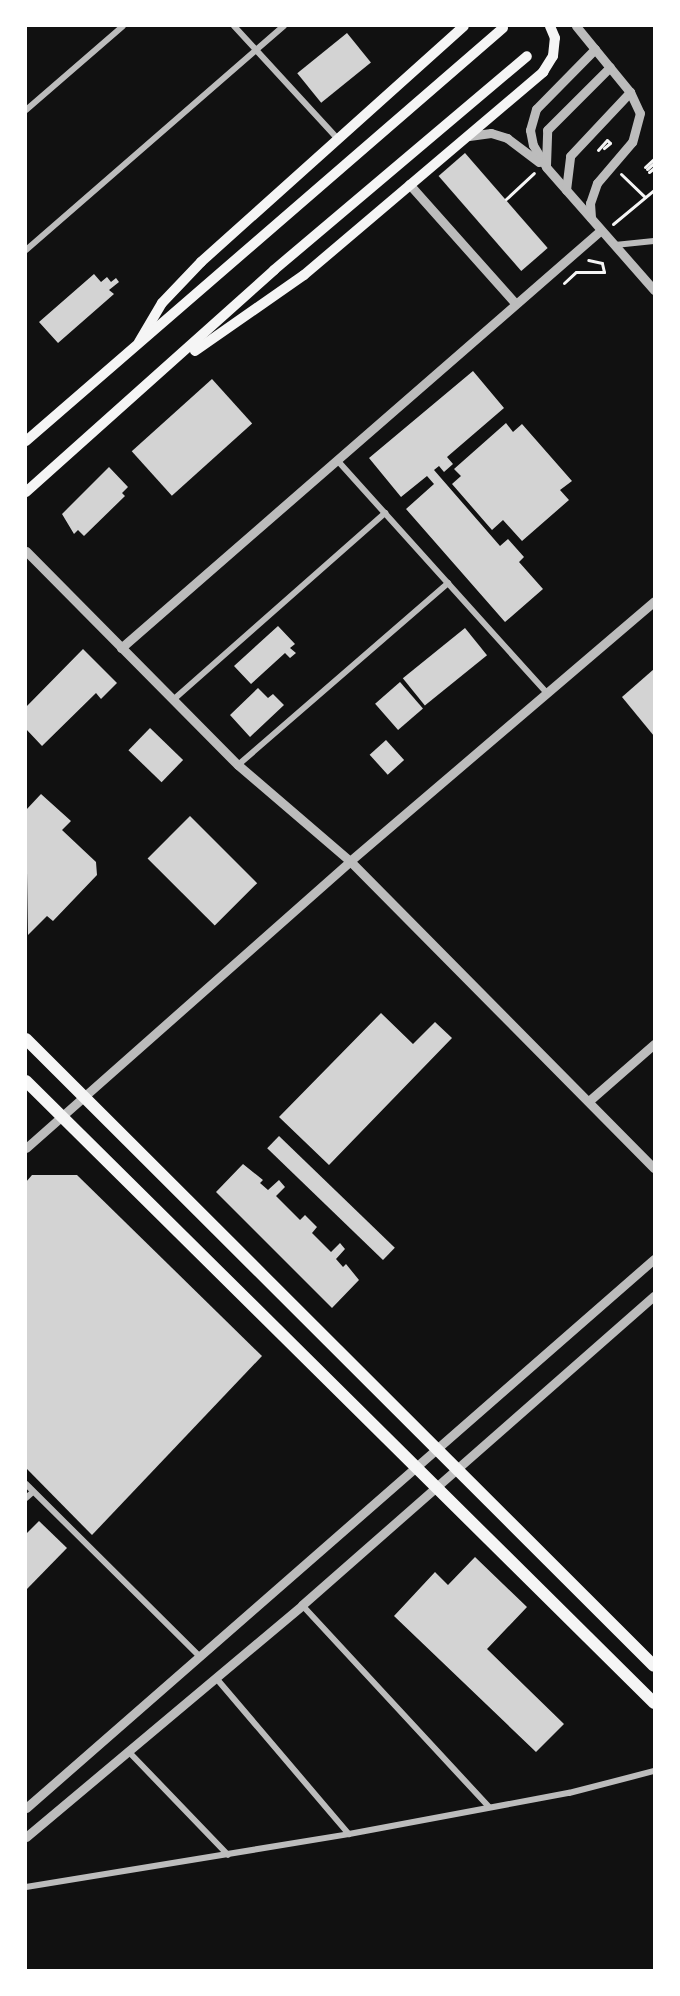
<!DOCTYPE html>
<style>
body{margin:0}
#map{position:relative;width:680px;height:1996px;overflow:hidden;background:#111;font-family:"Exo 2",sans-serif}
div>[style]{position:absolute}
.building>*{inset:0;background:#d3d3d3;transform-origin:0 0}
.path>*{height:3px;margin:-1.5px;padding:0 1.5px;transform-origin:1.5px;border-radius:1.5px;background:#f5f5f5}
.minor>*{height:6px;margin:-3px;padding:0 3px;transform-origin:3px;border-radius:3px;background:#bcbcbc}
.tertiary>*{height:9px;margin:-4.5px;padding:0 4.5px;transform-origin:4.5px;border-radius:4.5px;background:#bcbcbc}
.secondary>*{height:10px;margin:-5px;padding:0 5px;transform-origin:5px;border-radius:5px;background:#f5f5f5}
.primary>*{height:12px;margin:-6px;padding:0 6px;transform-origin:6px;border-radius:6px;background:#f5f5f5}
span{translate:-50% -50%;white-space:nowrap;text-align:center;line-height:1.15;-webkit-text-stroke:5px #fff;paint-order:stroke}
.frame{position:absolute;inset:0;border:27px solid #fff;pointer-events:none}
</style>
<div id="map">
<div class="building">
<div style="left:347px;top:33px;width:38px;height:64px;rotate:51deg"></div>
<div style="left:465px;top:153px;width:126px;height:35px;rotate:49deg"></div>
<div style="clip-path:polygon(94px 274px,101px 282px,107px 277px,111px 282px,116px 278px,119px 282px,109px 290px,114px 294px,58px 343px,39px 322px)"></div>
<div style="clip-path:polygon(473px 371px,504px 408px,447px 457px,453px 464px,444px 472px,439px 466px,434px 470px,500px 546px,508px 539px,524px 557px,519px 562px,543px 589px,505px 622px,406px 509px,434px 484px,427px 476px,401px 497px,369px 458px)"></div>
<div style="left:212px;top:379px;width:60px;height:108px;rotate:48deg"></div>
<div style="clip-path:polygon(506px 423px,513px 432px,522px 424px,572px 481px,560px 490px,569px 500px,522px 541px,503px 520px,492px 530px,452px 484px,461px 476px,454px 469px)"></div>
<div style="clip-path:polygon(109px 467px,128px 487px,122px 493px,125px 496px,84px 536px,78px 530px,74px 534px,62px 514px)"></div>
<div style="clip-path:polygon(278px 626px,295px 644px,290px 648px,296px 653px,290px 658px,285px 653px,251px 684px,234px 666px)"></div>
<div style="left:465px;top:628px;width:35px;height:80px;rotate:51deg"></div>
<div style="clip-path:polygon(83px 649px,117px 683px,101px 699px,96px 693px,42px 746px,26px 729px,26px 707px)"></div>
<div style="clip-path:polygon(654px 669px,654px 736px,622px 697px)"></div>
<div style="left:400px;top:682px;width:35px;height:33px;rotate:49deg"></div>
<div style="clip-path:polygon(258px 688px,268px 698px,273px 694px,284px 705px,250px 737px,230px 715px)"></div>
<div style="left:150px;top:728px;width:46px;height:31px;rotate:44deg"></div>
<div style="left:386px;top:740px;width:27px;height:22px;rotate:48deg"></div>
<div style="clip-path:polygon(41px 794px,71px 821px,62px 830px,96px 862px,97px 875px,53px 921px,47px 916px,28px 935px,26px 810px)"></div>
<div style="left:190px;top:816px;width:95px;height:60px;rotate:45deg"></div>
<div style="clip-path:polygon(381px 1013px,413px 1044px,435px 1022px,452px 1038px,329px 1165px,279px 1117px)"></div>
<div style="left:279px;top:1136px;width:161px;height:17px;rotate:44deg"></div>
<div style="clip-path:polygon(243px 1164px,263px 1180px,260px 1183px,268px 1190px,279px 1180px,285px 1187px,276px 1196px,300px 1220px,305px 1215px,317px 1227px,312px 1233px,331px 1252px,340px 1243px,345px 1249px,336px 1259px,343px 1267px,346px 1264px,359px 1280px,332px 1308px,216px 1192px)"></div>
<div style="clip-path:polygon(32px 1175px,77px 1175px,262px 1356px,92px 1535px,26px 1468px,26px 1182px)"></div>
<div style="clip-path:polygon(39px 1521px,67px 1548px,26px 1590px,26px 1534px)"></div>
<div style="clip-path:polygon(475px 1557px,527px 1607px,487px 1649px,564px 1724px,536px 1752px,394px 1616px,435px 1572px,448px 1585px)"></div>
</div>
<div class="path">
<div style="left:598px;top:150px;width:13px;rotate:-48deg"></div>
<div style="left:607px;top:140px;width:4px;rotate:45deg"></div>
<div style="left:610px;top:143px;width:8px;rotate:140deg"></div>
<div style="left:645px;top:167px;width:12px;rotate:-42deg"></div>
<div style="left:647px;top:169px;width:9px;rotate:-41deg"></div>
<div style="left:649px;top:172px;width:6px;rotate:-39deg"></div>
<div style="left:621px;top:174px;width:33px;rotate:44deg"></div>
<div style="left:506px;top:199px;width:38px;rotate:-43deg"></div>
<div style="left:613px;top:224px;width:53px;rotate:-39.7deg"></div>
<div style="left:564px;top:283px;width:16px;rotate:-43deg"></div>
<div style="left:576px;top:272px;width:28px"></div>
<div style="left:604px;top:272px;width:9px;rotate:-103deg"></div>
<div style="left:602px;top:263px;width:14px;rotate:-168deg"></div>
</div>
<div class="minor">
<div style="left:234px;top:26px;width:154px;rotate:47.4deg"></div>
<div style="left:26px;top:110px;width:128px;rotate:-40.9deg"></div>
<div style="left:615px;top:245px;width:39px;rotate:-6deg"></div>
<div style="left:26px;top:250px;width:342px;rotate:-41deg"></div>
<div style="left:337px;top:460px;width:314px;rotate:48deg"></div>
<div style="left:173px;top:700px;width:283px;rotate:-41.4deg"></div>
<div style="left:238px;top:765px;width:278px;rotate:-40.9deg"></div>
<div style="left:26px;top:1484px;width:245px;rotate:44.8deg"></div>
<div style="left:26px;top:1498px;width:9px;rotate:-41deg"></div>
<div style="left:302px;top:1605px;width:275px;rotate:47.2deg"></div>
<div style="left:216px;top:1678px;width:205px;rotate:49.6deg"></div>
<div style="left:128px;top:1751px;width:144px;rotate:46.1deg"></div>
<div style="left:26px;top:1887px;width:327px;rotate:-9.3deg"></div>
<div style="left:349px;top:1834px;width:224px;rotate:-10.6deg"></div>
<div style="left:569px;top:1793px;width:88px;rotate:-14.5deg"></div>
</div>
<div class="tertiary">
<div style="left:576px;top:26px;width:85px;rotate:50.7deg"></div>
<div style="left:630px;top:92px;width:23px;rotate:65deg"></div>
<div style="left:640px;top:113px;width:30px;rotate:105deg"></div>
<div style="left:632px;top:142px;width:54px;rotate:130.5deg"></div>
<div style="left:597px;top:183px;width:21px;rotate:109deg"></div>
<div style="left:590px;top:203px;width:15px;rotate:86deg"></div>
<div style="left:595px;top:49px;width:84px;rotate:134.5deg"></div>
<div style="left:536px;top:109px;width:22px;rotate:106deg"></div>
<div style="left:530px;top:130px;width:15px;rotate:79deg"></div>
<div style="left:533px;top:145px;width:26px;rotate:59deg"></div>
<div style="left:546px;top:167px;width:164px;rotate:48.7deg"></div>
<div style="left:469px;top:136px;width:22px;rotate:-8deg"></div>
<div style="left:491px;top:133px;width:17px;rotate:17deg"></div>
<div style="left:507px;top:138px;width:40px;rotate:37deg"></div>
<div style="left:546px;top:165px;width:35px;rotate:-88deg"></div>
<div style="left:547px;top:130px;width:89px;rotate:-45deg"></div>
<div style="left:409px;top:184px;width:159px;rotate:48.3deg"></div>
<div style="left:566px;top:190px;width:34px;rotate:-83deg"></div>
<div style="left:570px;top:156px;width:88px;rotate:-46.8deg"></div>
<div style="left:26px;top:551px;width:301px;rotate:45.3deg"></div>
<div style="left:238px;top:765px;width:148px;rotate:40.6deg"></div>
<div style="left:350px;top:861px;width:432px;rotate:45.3deg"></div>
<div style="left:121px;top:648px;width:636px;rotate:-41.05deg"></div>
<div style="left:590px;top:1100px;width:85px;rotate:-41.2deg"></div>
<div style="left:26px;top:1148px;width:433px;rotate:-41.5deg"></div>
<div style="left:350px;top:861px;width:400px;rotate:-40.5deg"></div>
<div style="left:26px;top:1808px;width:834px;rotate:-41.16deg"></div>
<div style="left:26px;top:1837px;width:361px;rotate:-40deg"></div>
<div style="left:302px;top:1605px;width:468px;rotate:-41.3deg"></div>
</div>
<div class="secondary">
<div style="left:139px;top:342px;width:45px;rotate:-59.5deg"></div>
<div style="left:162px;top:303px;width:57px;rotate:-46.4deg"></div>
<div style="left:201px;top:262px;width:353px;rotate:-41.9deg"></div>
<div style="left:195px;top:351px;width:133px;rotate:-34.9deg"></div>
<div style="left:304px;top:275px;width:314px;rotate:-40.3deg"></div>
<div style="left:543px;top:72px;width:19px;rotate:-58deg"></div>
<div style="left:553px;top:56px;width:18px;rotate:-84deg"></div>
<div style="left:555px;top:38px;width:13px;rotate:-113deg"></div>
<div style="left:26px;top:441px;width:631px;rotate:-40.89deg"></div>
<div style="left:26px;top:492px;width:333px;rotate:-41.8deg"></div>
<div style="left:274px;top:270px;width:331px;rotate:-40.2deg"></div>
</div>
<div class="primary">
<div style="left:26px;top:1039px;width:887px;rotate:44.95deg"></div>
<div style="left:26px;top:1081px;width:884px;rotate:44.72deg"></div>
</div>
<div class="frame"></div>
</div>
